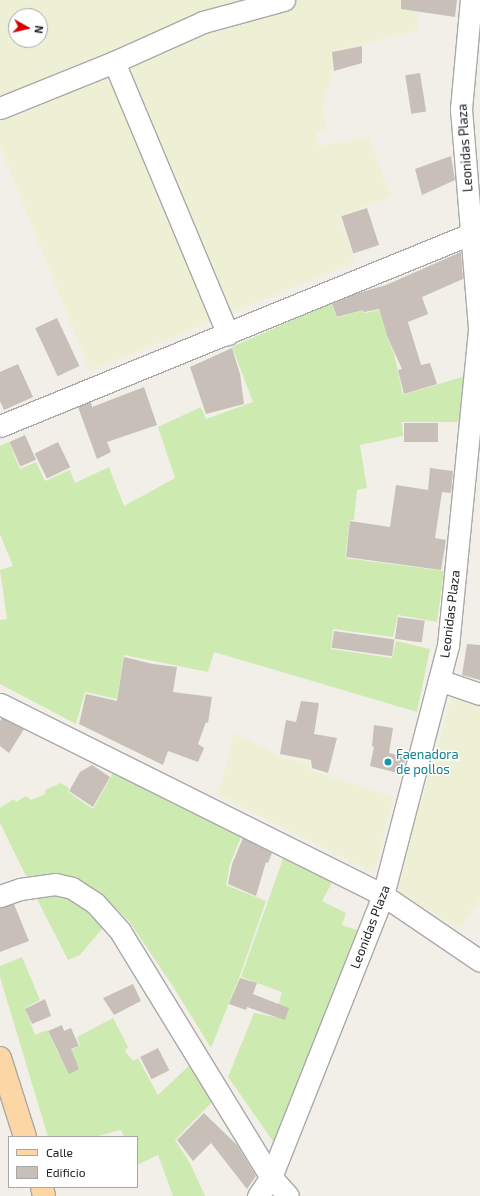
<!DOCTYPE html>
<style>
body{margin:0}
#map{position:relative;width:480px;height:1196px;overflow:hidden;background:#f2efe9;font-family:"Exo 2",sans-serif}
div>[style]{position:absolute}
.farmland>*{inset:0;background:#eef0d5}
.grass>*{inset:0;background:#cdebb0}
.building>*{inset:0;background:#c7bfb8;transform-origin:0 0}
.roads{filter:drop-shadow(1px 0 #a9a9a9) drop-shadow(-1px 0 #a9a9a9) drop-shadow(0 1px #a9a9a9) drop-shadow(0 -1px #a9a9a9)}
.minor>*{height:21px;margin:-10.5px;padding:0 10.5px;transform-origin:10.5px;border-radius:10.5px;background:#fff}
.major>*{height:22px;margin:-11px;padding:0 11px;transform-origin:11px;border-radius:11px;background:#fcd6a4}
.dots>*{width:11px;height:11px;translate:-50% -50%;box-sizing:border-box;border:2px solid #fff;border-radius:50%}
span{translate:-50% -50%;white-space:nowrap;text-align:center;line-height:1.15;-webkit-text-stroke:3px #fff;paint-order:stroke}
.street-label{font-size:13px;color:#222}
.culture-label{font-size:13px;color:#0d838f}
.left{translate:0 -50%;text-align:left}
.legend{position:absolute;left:8px;top:1136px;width:130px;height:52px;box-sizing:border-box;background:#fff;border:1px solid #a7a7a7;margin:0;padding:5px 7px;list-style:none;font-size:12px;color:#222}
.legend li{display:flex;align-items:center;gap:8px;height:20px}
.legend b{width:20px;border:1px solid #a7a7a7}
.north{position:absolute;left:8px;top:8px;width:40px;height:40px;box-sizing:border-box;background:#fff;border:1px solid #a7a7a7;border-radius:50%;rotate:98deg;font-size:11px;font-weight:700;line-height:16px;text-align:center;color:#222}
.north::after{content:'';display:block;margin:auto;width:14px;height:18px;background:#d40000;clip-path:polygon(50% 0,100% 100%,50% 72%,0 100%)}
</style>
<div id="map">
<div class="farmland">
<div style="clip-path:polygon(evenodd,0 0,419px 0,417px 31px,331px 52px,333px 71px,322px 109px,327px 128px,316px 133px,318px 146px,369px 137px,391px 197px,340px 216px,355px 262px,90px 371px,0 146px,0 0,16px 16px,40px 16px,40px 40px,16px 40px,16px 16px)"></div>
<div style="clip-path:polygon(453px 692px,480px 701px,480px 899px,460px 929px,395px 890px)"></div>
<div style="clip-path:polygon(234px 732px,281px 757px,309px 763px,310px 770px,394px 797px,374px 874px,218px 794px)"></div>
</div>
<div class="grass">
<div style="clip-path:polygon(331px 303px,337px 318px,363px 310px,364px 313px,379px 310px,387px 337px,394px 353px,403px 395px,465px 376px,460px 422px,402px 422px,403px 436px,360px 445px,367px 488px,357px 490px,354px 520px,350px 520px,345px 558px,444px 571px,437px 622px,398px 615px,393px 637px,333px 629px,331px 649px,392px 658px,396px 641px,430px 649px,417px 712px,214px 652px,208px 672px,124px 655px,117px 699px,85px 692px,76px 724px,0 684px,0 620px,7px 619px,0 570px,13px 566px,0 534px,0 446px,9px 442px,20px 469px,36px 462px,45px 481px,70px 470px,75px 483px,109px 467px,124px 506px,175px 478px,158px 427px,201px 407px,206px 419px,253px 402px,232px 347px)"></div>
<div style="clip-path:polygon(117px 766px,244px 830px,230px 864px,226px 885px,266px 901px,239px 978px,211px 1048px,172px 985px,129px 921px,101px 894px,77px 879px,54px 874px,26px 876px,0 823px,0 808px,14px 799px,16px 802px,26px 796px,31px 800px,45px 794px,45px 790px,61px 783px,69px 788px,68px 792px,93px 809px)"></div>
<div style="clip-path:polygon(285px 853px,334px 879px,322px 901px,346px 913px,342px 925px,357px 930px,275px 1144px,228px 1077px,254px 1013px,275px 1017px,282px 992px,241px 977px)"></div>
<div style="clip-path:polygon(58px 882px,84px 894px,102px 929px,80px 955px,68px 960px,35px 895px)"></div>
<div style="clip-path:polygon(22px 957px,40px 1000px,25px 1008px,35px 1035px,47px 1030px,59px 1055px,80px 1046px,77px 1037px,113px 1018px,128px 1047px,125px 1051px,133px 1061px,138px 1058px,158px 1095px,193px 1062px,216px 1098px,175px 1140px,190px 1163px,205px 1196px,173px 1196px,158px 1155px,137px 1165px,137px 1137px,124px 1137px,121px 1130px,94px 1137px,48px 1137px,0 977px,0 966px)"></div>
</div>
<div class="building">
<div style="clip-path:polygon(401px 0,457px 0,455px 17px,401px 9px)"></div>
<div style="clip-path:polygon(362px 46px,362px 63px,334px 71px,332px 52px)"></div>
<div style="left:420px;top:73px;width:39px;height:15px;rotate:81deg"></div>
<div style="clip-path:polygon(451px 156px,455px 180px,422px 195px,415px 169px)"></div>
<div style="left:367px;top:208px;width:39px;height:27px;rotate:72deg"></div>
<div style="clip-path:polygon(461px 252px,463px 279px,422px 297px,428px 314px,408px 322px,421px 365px,430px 363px,437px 384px,404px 394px,398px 370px,402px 369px,387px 336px,379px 309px,364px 312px,363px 310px,337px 317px,332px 304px,355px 294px,386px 285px)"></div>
<div style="left:57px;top:318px;width:53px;height:24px;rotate:65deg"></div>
<div style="clip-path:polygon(232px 348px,240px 374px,244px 404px,206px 414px,190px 367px)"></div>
<div style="clip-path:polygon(18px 364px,33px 397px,4px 410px,0 401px,0 372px)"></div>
<div style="clip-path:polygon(144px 387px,157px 425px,107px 442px,111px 452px,97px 459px,78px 407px,91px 402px,92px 407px)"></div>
<div style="left:404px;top:423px;width:34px;height:19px"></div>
<div style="left:25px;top:435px;width:27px;height:17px;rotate:66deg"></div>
<div style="left:58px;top:442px;width:28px;height:26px;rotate:64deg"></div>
<div style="clip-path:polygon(430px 468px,453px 471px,451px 493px,442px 492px,435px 538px,446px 540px,441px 570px,346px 557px,350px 521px,390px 527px,396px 485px,428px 490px)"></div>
<div style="left:398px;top:617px;width:27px;height:22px;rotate:8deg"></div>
<div style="left:334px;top:631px;width:61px;height:17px;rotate:8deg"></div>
<div style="clip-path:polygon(467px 644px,480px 645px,480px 680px,462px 675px)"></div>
<div style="clip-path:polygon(124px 657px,153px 664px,177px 667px,173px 692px,212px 697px,208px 723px,206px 722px,198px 744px,204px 748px,198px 762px,168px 751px,163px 765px,79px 724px,86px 694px,117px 701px)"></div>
<div style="clip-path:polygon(301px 701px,319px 703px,314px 734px,337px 738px,328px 773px,312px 768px,311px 760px,280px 754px,286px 720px,296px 722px)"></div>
<div style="clip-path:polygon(2px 718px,24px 729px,9px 753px,0 746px,0 721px)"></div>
<div style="clip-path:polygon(374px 725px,393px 728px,389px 753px,406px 757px,402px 774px,370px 766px,374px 747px,372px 746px)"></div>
<div style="clip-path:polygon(92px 765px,110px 777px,93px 807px,69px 791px,80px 772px)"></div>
<div style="clip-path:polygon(243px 838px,272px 853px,268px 863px,266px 862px,256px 896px,228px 884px,232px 864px)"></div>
<div style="clip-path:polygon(14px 904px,29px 941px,0 952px,0 908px)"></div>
<div style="clip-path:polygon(240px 978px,257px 983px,253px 994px,289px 1008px,285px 1020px,247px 1007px,246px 1010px,229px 1004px)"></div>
<div style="clip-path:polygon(133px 984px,141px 1001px,114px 1015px,103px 998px)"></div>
<div style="clip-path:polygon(45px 999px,51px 1016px,32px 1024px,25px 1009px)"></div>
<div style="clip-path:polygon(62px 1025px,64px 1031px,71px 1028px,79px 1046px,71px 1049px,79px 1069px,69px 1074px,48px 1031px)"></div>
<div style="left:158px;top:1048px;width:25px;height:20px;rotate:63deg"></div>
<div style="clip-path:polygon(204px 1113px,237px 1145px,256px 1176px,247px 1189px,211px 1143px,193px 1161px,177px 1140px)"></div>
</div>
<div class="roads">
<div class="minor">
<div style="left:114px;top:62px;width:295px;rotate:67.3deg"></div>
<div style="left:0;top:108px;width:123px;rotate:-22deg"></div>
<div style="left:114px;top:62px;width:98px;rotate:-24.2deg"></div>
<div style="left:203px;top:22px;width:84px;rotate:-15.2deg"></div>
<div style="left:0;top:426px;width:518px;rotate:-22.21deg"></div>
<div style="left:439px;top:680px;width:43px;rotate:18.9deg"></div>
<div style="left:0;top:704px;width:428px;rotate:26.5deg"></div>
<div style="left:383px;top:895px;width:117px;rotate:34.2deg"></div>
<div style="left:0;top:896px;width:21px;rotate:-19deg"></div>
<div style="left:20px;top:889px;width:35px;rotate:-8deg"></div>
<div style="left:55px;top:884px;width:17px;rotate:13deg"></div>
<div style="left:72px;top:888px;width:27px;rotate:33deg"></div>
<div style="left:95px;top:903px;width:38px;rotate:48deg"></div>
<div style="left:120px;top:931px;width:289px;rotate:58.5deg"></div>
<div style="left:271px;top:1177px;width:25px;rotate:48deg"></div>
<div style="left:258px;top:1196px;width:23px;rotate:-56deg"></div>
<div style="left:271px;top:1177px;width:303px;rotate:-68.3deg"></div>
<div style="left:383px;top:895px;width:257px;rotate:-75.4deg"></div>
<div style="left:448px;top:646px;width:320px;rotate:-84.4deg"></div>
<div style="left:479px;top:328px;width:220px;rotate:-94.7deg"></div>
<div style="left:461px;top:109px;width:109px;rotate:-84.8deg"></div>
</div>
<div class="major">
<div style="left:0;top:1058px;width:83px;rotate:72.4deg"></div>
<div style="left:42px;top:1187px;width:9px;rotate:77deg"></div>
</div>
</div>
<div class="dots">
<div style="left:388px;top:762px;background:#0f9aa8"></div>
</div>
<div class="street-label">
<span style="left:465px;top:148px;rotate:-94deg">Leonidas Plaza</span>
<span style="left:450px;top:614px;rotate:-83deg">Leonidas Plaza</span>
<span style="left:370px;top:927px;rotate:-69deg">Leonidas Plaza</span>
</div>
<div class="culture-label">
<span class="left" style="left:396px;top:762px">Faenadora<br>de pollos</span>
</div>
<ul class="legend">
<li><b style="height:5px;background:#fcd6a4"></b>Calle</li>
<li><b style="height:11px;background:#c7bfb8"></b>Edificio</li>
</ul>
<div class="north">N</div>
</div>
